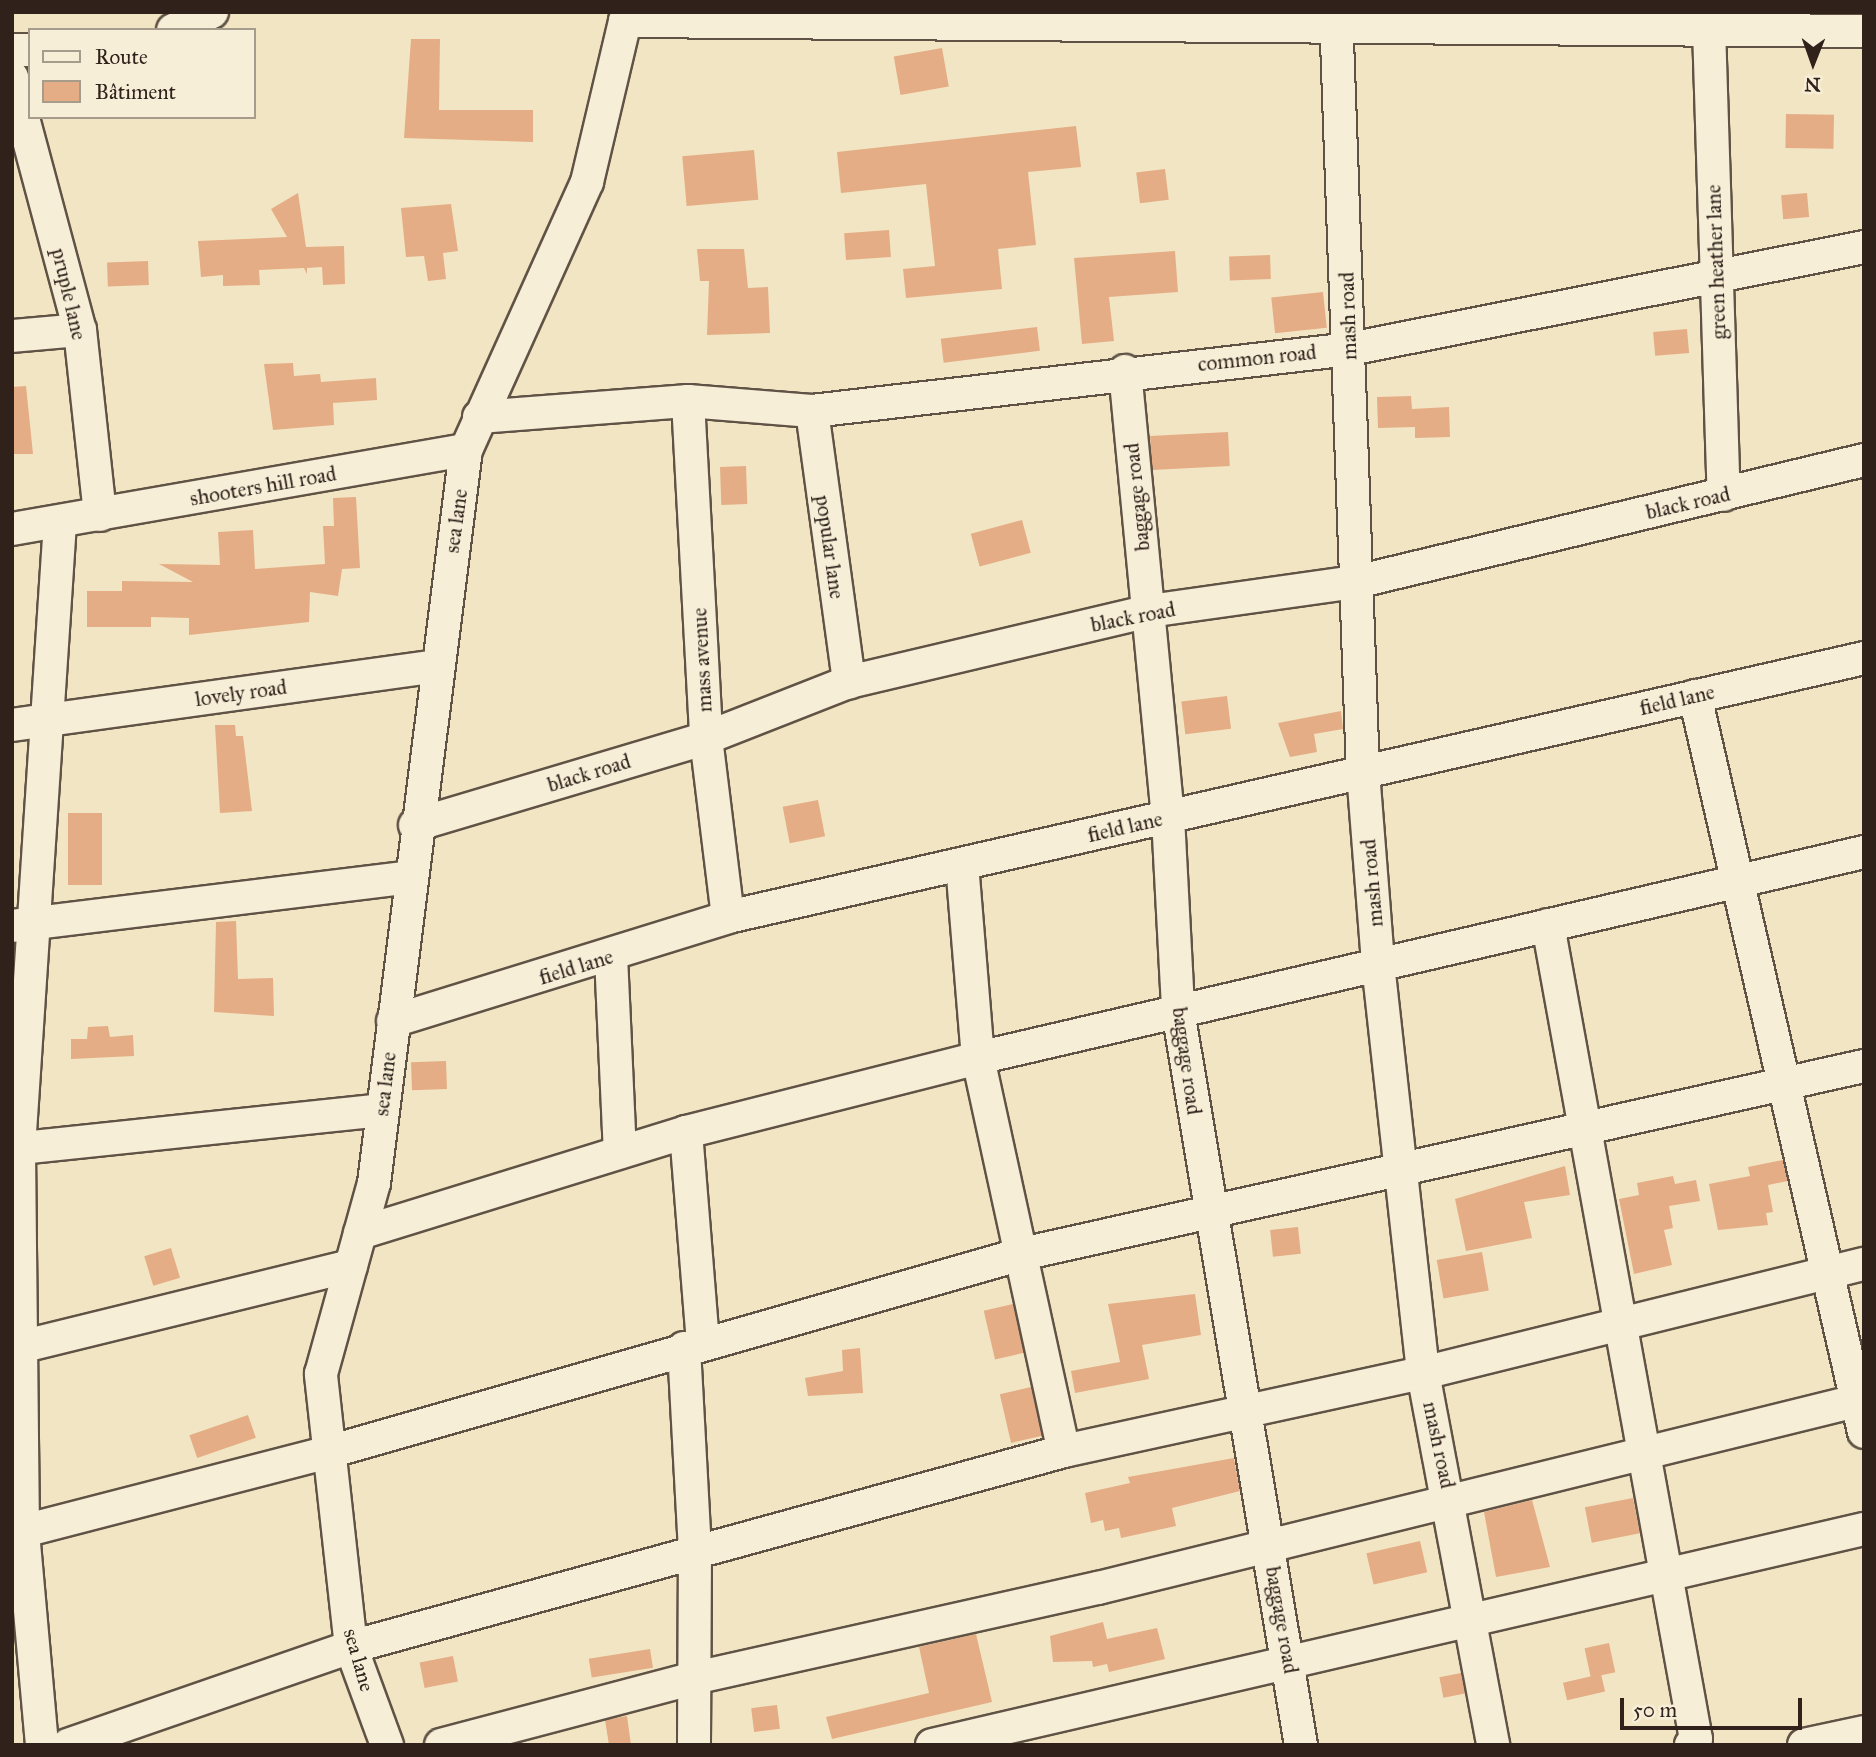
<!DOCTYPE html>
<meta charset="utf-8">
<style>
body{margin:0}
#map{position:relative;width:1876px;height:1757px;overflow:hidden;background:#f2e5c3;font-family:"IM FELL Great Primer",serif}
div>[style]{position:absolute}
.building>*{inset:0;background:#e4ad85;transform-origin:0 0}
.roads{filter:drop-shadow(2px 0 #605345) drop-shadow(-2px 0 #605345) drop-shadow(0 2px #605345) drop-shadow(0 -2px #605345)}
.minor>*{height:32px;margin:-16px;padding:0 16px;transform-origin:16px;border-radius:16px;background:#f7eed8}
span{translate:-50% -50%;white-space:nowrap;text-align:center;line-height:1.15;-webkit-text-stroke:6px #f7eed8;paint-order:stroke}
.street-label{font-size:21px;color:#30221b}
.frame{position:absolute;inset:0;border:14px solid #30221b;pointer-events:none}
.legend{position:absolute;left:28px;top:28px;width:228px;height:91px;box-sizing:border-box;background:#f7eed8;border:2px solid #a79c8c;margin:0;padding:9px 12px;list-style:none;font-size:21px;color:#30221b}
.legend li{display:flex;align-items:center;gap:14px;height:35px}
.legend b{width:35px;border:2px solid #a79c8c}
.north{position:absolute;left:1778px;top:28px;width:70px;height:70px;-webkit-text-stroke:5px #f7eed8;paint-order:stroke;rotate:181deg;font-size:19px;font-weight:700;line-height:28px;text-align:center;color:#30221b}
.north::after{content:'';display:block;margin:auto;width:24px;height:32px;background:#30221b;clip-path:polygon(50% 0,100% 100%,50% 72%,0 100%)}
.scale{position:absolute;left:1620px;top:1698px;width:182px;height:32px;box-sizing:border-box;border:4px solid #30221b;border-top:0;padding-left:9px;font-size:21px;line-height:24px;white-space:nowrap;color:#30221b;-webkit-text-stroke:5px #f7eed8;paint-order:stroke}
</style>
<div id="map">
<div class="building">
<div style="clip-path:polygon(411px 39px,440px 39px,439px 110px,533px 110px,533px 142px,404px 138px)"></div>
<div style="left:942px;top:48px;width:39px;height:49px;rotate:80deg"></div>
<div style="left:1786px;top:114px;width:48px;height:34px;rotate:1deg"></div>
<div style="clip-path:polygon(1076px 126px,1081px 167px,1028px 172px,1036px 245px,998px 249px,1002px 289px,906px 298px,903px 269px,935px 266px,926px 184px,841px 193px,837px 152px)"></div>
<div style="left:754px;top:150px;width:50px;height:72px;rotate:85deg"></div>
<div style="left:1165px;top:169px;width:31px;height:29px;rotate:83deg"></div>
<div style="clip-path:polygon(298px 193px,306px 247px,344px 246px,345px 284px,323px 285px,322px 267px,307px 268px,307px 274px,304px 268px,259px 270px,260px 285px,223px 286px,223px 275px,201px 277px,198px 241px,287px 237px,271px 209px)"></div>
<div style="left:1807px;top:193px;width:24px;height:26px;rotate:85deg"></div>
<div style="clip-path:polygon(451px 204px,458px 251px,443px 253px,446px 279px,428px 281px,424px 256px,406px 257px,401px 208px)"></div>
<div style="left:889px;top:230px;width:27px;height:45px;rotate:86deg"></div>
<div style="clip-path:polygon(697px 249px,744px 249px,748px 288px,768px 287px,770px 333px,707px 335px,709px 281px,700px 281px)"></div>
<div style="clip-path:polygon(1175px 251px,1178px 292px,1109px 297px,1114px 341px,1082px 344px,1074px 258px)"></div>
<div style="left:1270px;top:255px;width:24px;height:41px;rotate:88deg"></div>
<div style="left:148px;top:261px;width:24px;height:41px;rotate:88deg"></div>
<div style="left:1323px;top:292px;width:36px;height:52px;rotate:84deg"></div>
<div style="left:1037px;top:327px;width:24px;height:97px;rotate:83deg"></div>
<div style="left:1687px;top:329px;width:24px;height:34px;rotate:85deg"></div>
<div style="clip-path:polygon(293px 363px,294px 376px,320px 374px,321px 382px,376px 378px,377px 400px,333px 403px,334px 425px,273px 430px,264px 364px)"></div>
<div style="clip-path:polygon(26px 386px,33px 454px,12px 454px,12px 387px)"></div>
<div style="clip-path:polygon(1411px 396px,1412px 409px,1449px 407px,1450px 437px,1415px 438px,1415px 427px,1378px 428px,1377px 397px)"></div>
<div style="left:1228px;top:432px;width:34px;height:78px;rotate:87deg"></div>
<div style="left:746px;top:466px;width:38px;height:26px;rotate:88deg"></div>
<div style="clip-path:polygon(356px 497px,360px 568px,342px 569px,338px 596px,310px 592px,309px 622px,189px 635px,189px 618px,151px 617px,151px 627px,87px 627px,87px 591px,122px 591px,122px 581px,193px 582px,159px 564px,220px 565px,218px 532px,253px 530px,255px 569px,325px 564px,323px 526px,334px 526px,333px 498px)"></div>
<div style="left:1022px;top:520px;width:34px;height:53px;rotate:75deg"></div>
<div style="left:1227px;top:696px;width:33px;height:46px;rotate:83deg"></div>
<div style="clip-path:polygon(1341px 711px,1343px 729px,1314px 734px,1317px 752px,1290px 757px,1278px 723px)"></div>
<div style="clip-path:polygon(215px 725px,235px 725px,236px 736px,243px 736px,252px 811px,220px 813px)"></div>
<div style="left:818px;top:800px;width:37px;height:36px;rotate:79deg"></div>
<div style="left:68px;top:813px;width:34px;height:72px"></div>
<div style="clip-path:polygon(236px 921px,238px 979px,273px 978px,274px 1016px,214px 1012px,216px 922px)"></div>
<div style="clip-path:polygon(108px 1026px,110px 1037px,133px 1035px,134px 1056px,71px 1059px,71px 1039px,87px 1039px,88px 1027px)"></div>
<div style="left:446px;top:1061px;width:28px;height:35px;rotate:88deg"></div>
<div style="clip-path:polygon(1783px 1160px,1788px 1181px,1768px 1185px,1773px 1212px,1766px 1213px,1768px 1225px,1718px 1230px,1709px 1184px,1750px 1176px,1748px 1167px)"></div>
<div style="clip-path:polygon(1565px 1166px,1570px 1195px,1524px 1202px,1532px 1238px,1466px 1251px,1455px 1199px)"></div>
<div style="clip-path:polygon(1673px 1176px,1675px 1184px,1696px 1180px,1700px 1201px,1669px 1206px,1673px 1228px,1664px 1230px,1672px 1265px,1634px 1274px,1619px 1199px,1639px 1195px,1637px 1183px)"></div>
<div style="left:1298px;top:1227px;width:27px;height:28px;rotate:84deg"></div>
<div style="left:171px;top:1248px;width:31px;height:28px;rotate:73deg"></div>
<div style="left:1482px;top:1252px;width:39px;height:46px;rotate:80deg"></div>
<div style="clip-path:polygon(1195px 1294px,1201px 1335px,1142px 1345px,1149px 1379px,1075px 1393px,1071px 1371px,1120px 1362px,1108px 1304px)"></div>
<div style="left:1013px;top:1304px;width:50px;height:30px;rotate:77deg"></div>
<div style="clip-path:polygon(860px 1348px,863px 1393px,808px 1396px,805px 1378px,843px 1371px,842px 1350px)"></div>
<div style="left:1031px;top:1387px;width:50px;height:32px;rotate:77deg"></div>
<div style="left:248px;top:1415px;width:24px;height:62px;rotate:71deg"></div>
<div style="clip-path:polygon(1234px 1458px,1240px 1491px,1172px 1508px,1176px 1526px,1121px 1538px,1119px 1528px,1105px 1531px,1103px 1520px,1091px 1523px,1085px 1493px,1130px 1483px,1128px 1477px)"></div>
<div style="left:1633px;top:1498px;width:36px;height:49px;rotate:79deg"></div>
<div style="clip-path:polygon(1532px 1500px,1550px 1567px,1496px 1577px,1484px 1512px)"></div>
<div style="left:1420px;top:1541px;width:32px;height:55px;rotate:77deg"></div>
<div style="clip-path:polygon(1103px 1622px,1107px 1639px,1157px 1628px,1165px 1659px,1109px 1672px,1107px 1664px,1093px 1667px,1092px 1661px,1053px 1662px,1050px 1636px)"></div>
<div style="clip-path:polygon(976px 1634px,992px 1702px,832px 1739px,826px 1717px,929px 1693px,919px 1647px)"></div>
<div style="left:1609px;top:1643px;width:30px;height:25px;rotate:78deg"></div>
<div style="left:650px;top:1649px;width:19px;height:62px;rotate:81deg"></div>
<div style="left:453px;top:1656px;width:26px;height:34px;rotate:79deg"></div>
<div style="left:1461px;top:1673px;width:21px;height:22px;rotate:79deg"></div>
<div style="left:1601px;top:1674px;width:18px;height:39px;rotate:77deg"></div>
<div style="left:777px;top:1705px;width:24px;height:26px;rotate:83deg"></div>
<div style="clip-path:polygon(627px 1716px,631px 1745px,609px 1745px,605px 1720px)"></div>
</div>
<div class="roads">
<div class="minor">
<div style="left:1336px;top:12px;width:760px;rotate:87.97deg"></div>
<div style="left:1363px;top:772px;width:193px;rotate:85.5deg"></div>
<div style="left:1378px;top:964px;width:411px;rotate:83.7deg"></div>
<div style="left:1423px;top:1373px;width:379px;rotate:79.3deg"></div>
<div style="left:1709px;top:28px;width:467px;rotate:88.2deg"></div>
<div style="left:173px;top:30px;width:43px;rotate:-24.8deg"></div>
<div style="left:12px;top:50px;width:18px"></div>
<div style="left:12px;top:77px;width:262px;rotate:75deg"></div>
<div style="left:80px;top:330px;width:186px;rotate:83.8deg"></div>
<div style="left:12px;top:336px;width:68px;rotate:-5deg"></div>
<div style="left:1125px;top:371px;width:448px;rotate:84.5deg"></div>
<div style="left:1168px;top:817px;width:194px;rotate:87deg"></div>
<div style="left:1178px;top:1011px;width:744px;rotate:80.49deg"></div>
<div style="left:688px;top:401px;width:337px;rotate:86.9deg"></div>
<div style="left:706px;top:738px;width:180px;rotate:83deg"></div>
<div style="left:812px;top:411px;width:274px;rotate:82.2deg"></div>
<div style="left:479px;top:417px;width:210px;rotate:-4.4deg"></div>
<div style="left:688px;top:401px;width:124px;rotate:4.6deg"></div>
<div style="left:812px;top:411px;width:542px;rotate:-6.57deg"></div>
<div style="left:1350px;top:349px;width:524px;rotate:-11.22deg"></div>
<div style="left:12px;top:529px;width:461px;rotate:-9.9deg"></div>
<div style="left:1695px;top:696px;width:755px;rotate:77.07deg"></div>
<div style="left:12px;top:725px;width:429px;rotate:-7.9deg"></div>
<div style="left:415px;top:825px;width:304px;rotate:-16.6deg"></div>
<div style="left:706px;top:738px;width:154px;rotate:-21.4deg"></div>
<div style="left:849px;top:682px;width:308px;rotate:-13.3deg"></div>
<div style="left:1149px;top:611px;width:209px;rotate:-8deg"></div>
<div style="left:1356px;top:582px;width:522px;rotate:-13.5deg"></div>
<div style="left:962px;top:864px;width:195px;rotate:85.3deg"></div>
<div style="left:978px;top:1058px;width:402px;rotate:77.7deg"></div>
<div style="left:1548px;top:925px;width:827px;rotate:79.7deg"></div>
<div style="left:1696px;top:1739px;width:8px;rotate:130deg"></div>
<div style="left:12px;top:926px;width:400px;rotate:-7deg"></div>
<div style="left:611px;top:956px;width:196px;rotate:87.4deg"></div>
<div style="left:393px;top:1021px;width:351px;rotate:-17.2deg"></div>
<div style="left:728px;top:917px;width:1165px;rotate:-12.84deg"></div>
<div style="left:686px;top:1132px;width:211px;rotate:85.4deg"></div>
<div style="left:12px;top:1149px;width:372px;rotate:-6deg"></div>
<div style="left:360px;top:1233px;width:341px;rotate:-17.2deg"></div>
<div style="left:686px;top:1132px;width:301px;rotate:-14.2deg"></div>
<div style="left:978px;top:1058px;width:910px;rotate:-13.09deg"></div>
<div style="left:684px;top:1348px;width:203px;rotate:86.9deg"></div>
<div style="left:695px;top:1551px;width:194px;rotate:90.3deg"></div>
<div style="left:12px;top:1349px;width:349px;rotate:-13.8deg"></div>
<div style="left:12px;top:1534px;width:327px;rotate:-14.5deg"></div>
<div style="left:329px;top:1452px;width:721px;rotate:-15.95deg"></div>
<div style="left:1022px;top:1254px;width:863px;rotate:-12.59deg"></div>
<div style="left:42px;top:1745px;width:213px;rotate:-95.1deg"></div>
<div style="left:23px;top:1533px;width:385px;rotate:-90.6deg"></div>
<div style="left:19px;top:1148px;width:627px;rotate:-86.25deg"></div>
<div style="left:68px;top:1745px;width:299px;rotate:-19.1deg"></div>
<div style="left:351px;top:1647px;width:739px;rotate:-15.37deg"></div>
<div style="left:1064px;top:1451px;width:367px;rotate:-12.3deg"></div>
<div style="left:1423px;top:1373px;width:454px;rotate:-13.9deg"></div>
<div style="left:387px;top:1745px;width:104px;rotate:-110.2deg"></div>
<div style="left:351px;top:1647px;width:275px;rotate:-96.3deg"></div>
<div style="left:321px;top:1374px;width:198px;rotate:-74.5deg"></div>
<div style="left:374px;top:1183px;width:739px;rotate:-82.85deg"></div>
<div style="left:466px;top:450px;width:294px;rotate:-65.7deg"></div>
<div style="left:587px;top:182px;width:165px;rotate:-76.7deg"></div>
<div style="left:625px;top:21px;width:1239px;rotate:0.46deg"></div>
<div style="left:441px;top:1745px;width:258px;rotate:-14.8deg"></div>
<div style="left:690px;top:1679px;width:418px;rotate:-12.6deg"></div>
<div style="left:1098px;top:1588px;width:789px;rotate:-13.86deg"></div>
<div style="left:932px;top:1745px;width:957px;rotate:-13.05deg"></div>
<div style="left:1804px;top:1745px;width:61px;rotate:-12.2deg"></div>
</div>
</div>
<div class="street-label">
<span style="left:1716px;top:262px;rotate:-92deg">green heather lane</span>
<span style="left:69px;top:294px;rotate:77deg">pruple lane</span>
<span style="left:1348px;top:316px;rotate:-92deg">mash road</span>
<span style="left:1257px;top:358px;rotate:-6deg">common road</span>
<span style="left:263px;top:486px;rotate:-10deg">shooters hill road</span>
<span style="left:1137px;top:497px;rotate:-96deg">baggage road</span>
<span style="left:1688px;top:503px;rotate:-13deg">black road</span>
<span style="left:456px;top:521px;rotate:-82deg">sea lane</span>
<span style="left:830px;top:547px;rotate:82deg">popular lane</span>
<span style="left:1133px;top:617px;rotate:-11deg">black road</span>
<span style="left:702px;top:660px;rotate:-93deg">mass avenue</span>
<span style="left:241px;top:693px;rotate:-8deg">lovely road</span>
<span style="left:1677px;top:700px;rotate:-13deg">field lane</span>
<span style="left:589px;top:773px;rotate:-17deg">black road</span>
<span style="left:1125px;top:827px;rotate:-13deg">field lane</span>
<span style="left:1372px;top:883px;rotate:-95deg">mash road</span>
<span style="left:576px;top:967px;rotate:-17deg">field lane</span>
<span style="left:1187px;top:1061px;rotate:82deg">baggage road</span>
<span style="left:385px;top:1084px;rotate:-83deg">sea lane</span>
<span style="left:1439px;top:1445px;rotate:78deg">mash road</span>
<span style="left:1282px;top:1620px;rotate:80deg">baggage road</span>
<span style="left:359px;top:1660px;rotate:74deg">sea lane</span>
</div>
<div class="frame"></div>
<ul class="legend">
<li><b style="height:9px;background:#f7eed8"></b>Route</li>
<li><b style="height:19px;background:#e4ad85"></b>Bâtiment</li>
</ul>
<div class="north">N</div>
<div class="scale">50 m</div>
</div>
